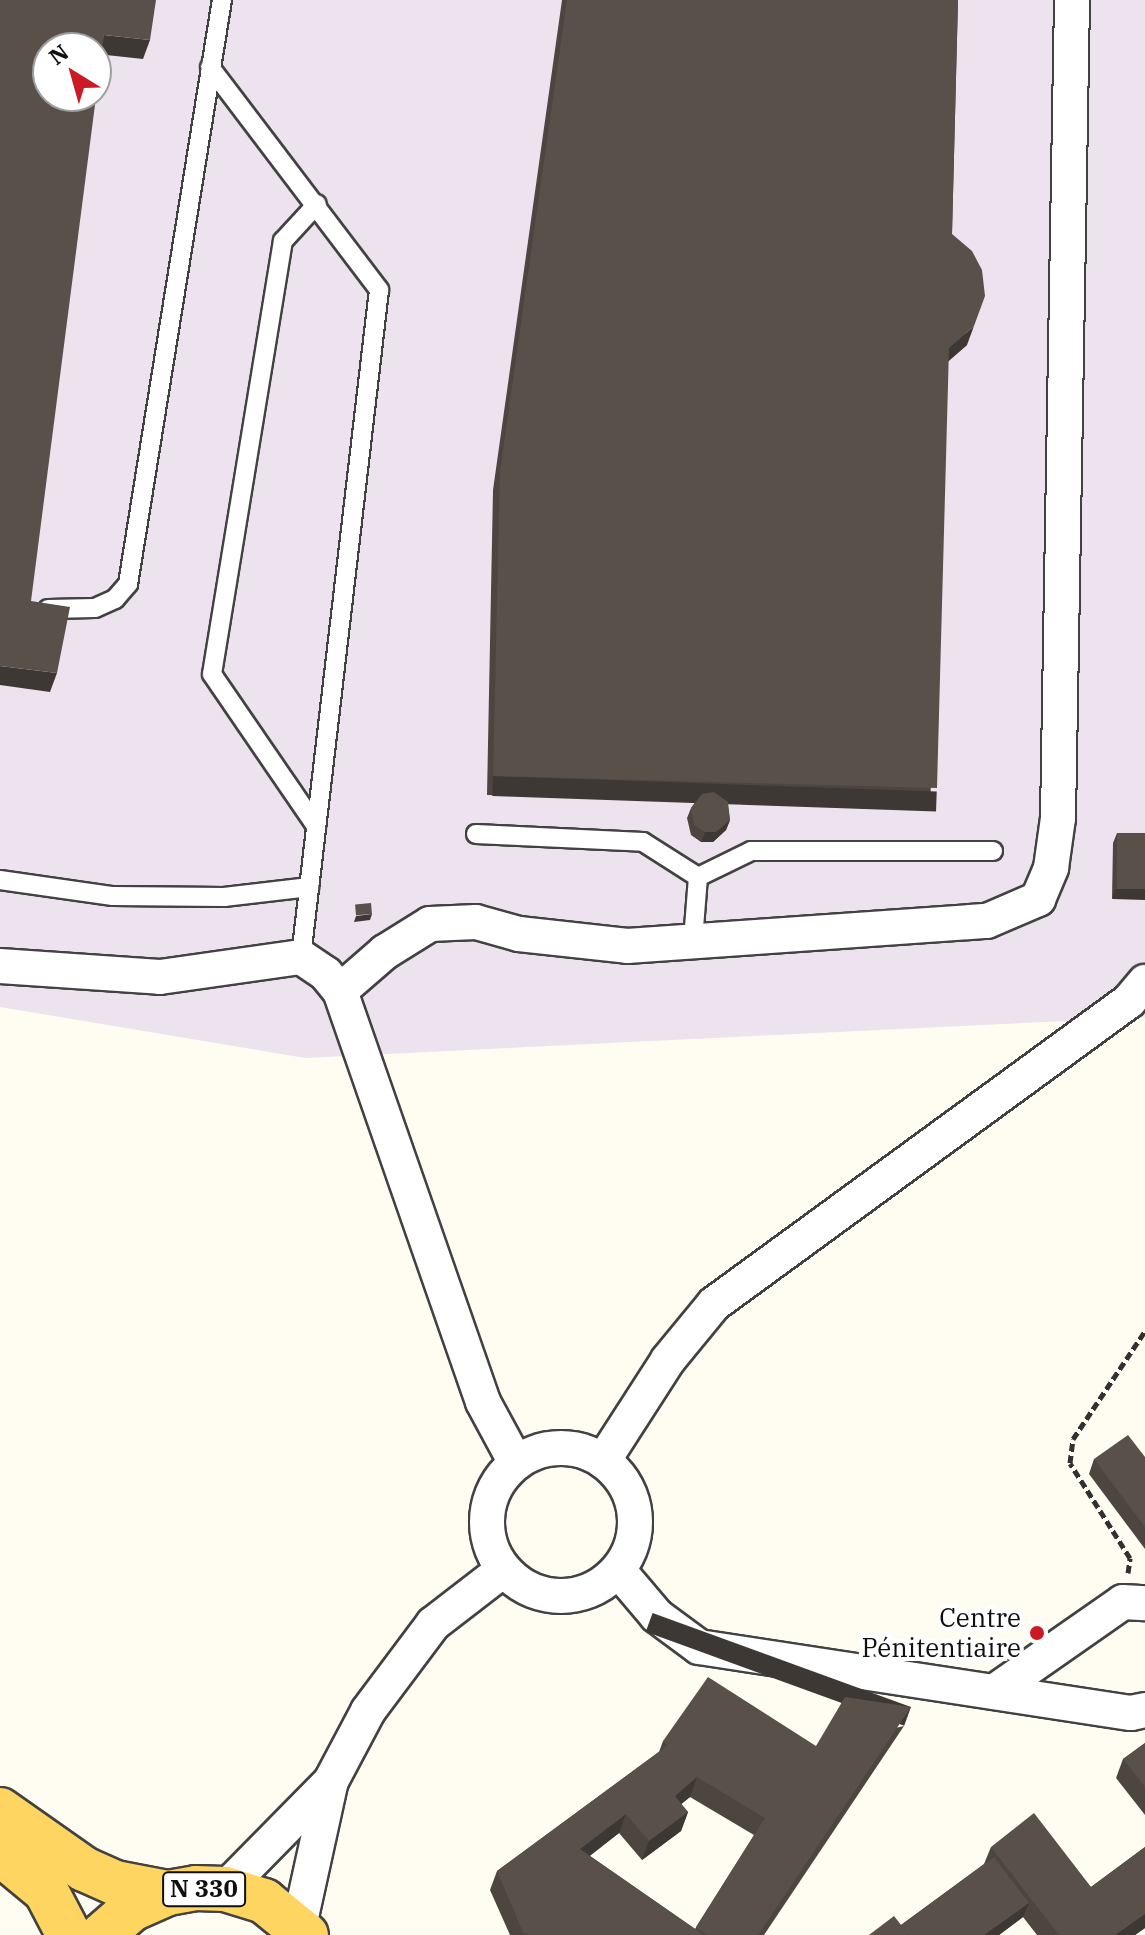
<!DOCTYPE html>
<meta charset="utf-8">
<style>
body{margin:0}
#map{position:relative;width:1145px;height:1935px;overflow:hidden;background:#fffcf1;font-family:"IBM Plex Serif",serif}
div>[style]{position:absolute}
.industrial>*{inset:0;background:#ede3ee}
.path>*{height:5px;margin-top:-2.5px;transform-origin:0;background:repeating-linear-gradient(90deg,#313131 0 8px,transparent 0 12px)}
.roads{filter:drop-shadow(2px 0 #424242) drop-shadow(-2px 0 #424242) drop-shadow(0 2px #424242) drop-shadow(0 -2px #424242)}
.service>*{height:18px;margin:-9px;padding:0 9px;transform-origin:9px;border-radius:9px;background:#fff}
.minor>*{height:34px;margin:-17px;padding:0 17px;transform-origin:17px;border-radius:17px;background:#fff}
.minor>.ring{margin:-17px;padding:0;box-sizing:content-box;background:none;border:34px solid #fff;border-radius:50%}
.primary>*{height:44px;margin:-22px;padding:0 22px;transform-origin:22px;border-radius:22px;background:#ffd561}
.wall>*{inset:0;background:#4d4540}
.shaded-wall>*{inset:0;background:#3e3834;transform-origin:0 0}
.building>*{inset:0;background:#59504a;transform-origin:0 0}
.dots>*{width:22px;height:22px;translate:-50% -50%;box-sizing:border-box;border:4px solid #fff;border-radius:50%}
span{translate:-50% -50%;white-space:nowrap;text-align:center;line-height:1.15;-webkit-text-stroke:8px #fff;paint-order:stroke}
.shield-label span{padding:2px 6px;background:#fff;border:2px solid;border-radius:6px;-webkit-text-stroke-width:0}
.shield-label{font-size:24px;color:#0f0f0f;font-weight:700}
.poi-label{font-size:26px;color:#0f0f0f}
.right{translate:-100% -50%;text-align:right}
.north{position:absolute;left:32px;top:32px;width:80px;height:80px;box-sizing:border-box;background:#fff;border:2px solid #9f9f9f;border-radius:50%;rotate:323deg;font-size:22px;font-weight:700;line-height:32px;text-align:center;color:#0f0f0f}
.north::after{content:'';display:block;margin:auto;width:28px;height:36px;background:#cb1a26;clip-path:polygon(50% 0,100% 100%,50% 72%,0 100%)}
</style>
<div id="map">
<div class="industrial">
<div style="clip-path:polygon(evenodd,0 0,1145px 0,1145px 1017px,305px 1058px,0 1007px,0 0,48px 48px,96px 48px,96px 96px,48px 96px,48px 48px)"></div>
</div>
<div class="path">
<div style="left:1128px;top:1573px;width:15px;rotate:-82deg"></div>
<div style="left:1130px;top:1558px;width:112px;rotate:-122.3deg"></div>
<div style="left:1070px;top:1463px;width:24px;rotate:-83deg"></div>
<div style="left:1073px;top:1439px;width:130px;rotate:-56.3deg"></div>
</div>
<div class="roads">
<div class="service">
<div style="left:210px;top:67px;width:280px;rotate:52.8deg"></div>
<div style="left:379px;top:290px;width:672px;rotate:96.67deg"></div>
<div style="left:48px;top:609px;width:47px;rotate:-1.2deg"></div>
<div style="left:95px;top:608px;width:22px;rotate:-24deg"></div>
<div style="left:115px;top:599px;width:20px;rotate:-49deg"></div>
<div style="left:128px;top:584px;width:592px;rotate:-80.86deg"></div>
<div style="left:316px;top:826px;width:184px;rotate:-124.4deg"></div>
<div style="left:212px;top:674px;width:439px;rotate:-80.7deg"></div>
<div style="left:283px;top:241px;width:50px;rotate:-47.4deg"></div>
<div style="left:476px;top:834px;width:167px;rotate:2.7deg"></div>
<div style="left:643px;top:842px;width:65px;rotate:32.5deg"></div>
<div style="left:698px;top:877px;width:64px;rotate:94.5deg"></div>
<div style="left:698px;top:877px;width:59px;rotate:-26.1deg"></div>
<div style="left:751px;top:851px;width:242px"></div>
<div style="left:0;top:880px;width:114px;rotate:8.1deg"></div>
<div style="left:113px;top:896px;width:111px;rotate:0.5deg"></div>
<div style="left:224px;top:897px;width:86px;rotate:-6.7deg"></div>
</div>
<div class="minor">
<div style="left:0;top:966px;width:160px;rotate:3.9deg"></div>
<div style="left:160px;top:977px;width:142px;rotate:-8.1deg"></div>
<div style="left:301px;top:957px;width:30px;rotate:34deg"></div>
<div style="left:326px;top:974px;width:22px;rotate:51deg"></div>
<div style="left:340px;top:991px;width:435px;rotate:70.8deg"></div>
<div style="left:483px;top:1402px;width:69px;rotate:61.6deg"></div>
<div style="left:340px;top:991px;width:60px;rotate:-40.9deg"></div>
<div style="left:385px;top:952px;width:53px;rotate:-31.9deg"></div>
<div style="left:430px;top:924px;width:46px;rotate:-2.5deg"></div>
<div style="left:476px;top:922px;width:45px;rotate:15.6deg"></div>
<div style="left:519px;top:934px;width:109px;rotate:6.3deg"></div>
<div style="left:627px;top:946px;width:361px;rotate:-4deg"></div>
<div style="left:987px;top:921px;width:56px;rotate:-23.3deg"></div>
<div style="left:1038px;top:899px;width:34px;rotate:-67deg"></div>
<div style="left:1051px;top:868px;width:50px;rotate:-82deg"></div>
<div style="left:1058px;top:818px;width:818px;rotate:-89.02deg"></div>
<div class="ring" style="left:487px;top:1448px;width:114px;height:114px"></div>
<div style="left:603px;top:1461px;width:120px;rotate:-57.2deg"></div>
<div style="left:668px;top:1360px;width:72px;rotate:-50.6deg"></div>
<div style="left:714px;top:1304px;width:514px;rotate:-36.13deg"></div>
<div style="left:1129px;top:1001px;width:25px;rotate:-50deg"></div>
<div style="left:618px;top:1570px;width:60px;rotate:49.7deg"></div>
<div style="left:657px;top:1616px;width:52px;rotate:36.4deg"></div>
<div style="left:699px;top:1647px;width:437px;rotate:8.7deg"></div>
<div style="left:1131px;top:1713px;width:14px;rotate:-12deg"></div>
<div style="left:994px;top:1692px;width:157px;rotate:-34.9deg"></div>
<div style="left:1123px;top:1602px;width:22px;rotate:3deg"></div>
<div style="left:225px;top:1889px;width:151px;rotate:-45.5deg"></div>
<div style="left:331px;top:1781px;width:79px;rotate:-62.1deg"></div>
<div style="left:368px;top:1711px;width:109px;rotate:-53.2deg"></div>
<div style="left:433px;top:1624px;width:88px;rotate:-37.6deg"></div>
<div style="left:299px;top:1926px;width:148px;rotate:-77.6deg"></div>
</div>
<div class="primary">
<div style="left:0;top:1810px;width:103px;rotate:35.1deg"></div>
<div style="left:84px;top:1869px;width:35px;rotate:24deg"></div>
<div style="left:116px;top:1883px;width:53px;rotate:10.9deg"></div>
<div style="left:0;top:1853px;width:60px;rotate:39.6deg"></div>
<div style="left:46px;top:1891px;width:50px;rotate:62.4deg"></div>
<div style="left:102px;top:1935px;width:40px;rotate:-41deg"></div>
<div style="left:132px;top:1909px;width:39px;rotate:-24deg"></div>
<div style="left:168px;top:1893px;width:28px;rotate:-10deg"></div>
<div style="left:196px;top:1888px;width:29px;rotate:2deg"></div>
<div style="left:225px;top:1889px;width:41px;rotate:17.1deg"></div>
<div style="left:264px;top:1901px;width:54px;rotate:39deg"></div>
</div>
</div>
<div class="wall">
<div style="clip-path:polygon(562px 0,958px 0,952px 234px,967px 345px,948px 361px,930px 807px,727px 801px,730px 820px,726px 830px,713px 842px,701px 842px,691px 835px,687px 818px,691px 808px,697px 800px,487px 795px,493px 490px)"></div>
<div style="clip-path:polygon(1117px 833px,1145px 833px,1112px 899px,1113px 843px)"></div>
<div style="clip-path:polygon(1145px 1457px,1145px 1549px,1089px 1474px,1094px 1459px)"></div>
<div style="clip-path:polygon(evenodd,904px 1726px,764px 1935px,510px 1935px,490px 1890px,497px 1871px,659px 1752px,663px 1741px,816px 1746px,904px 1726px,690px 1797px,754px 1835px,695px 1929px,590px 1856px,619px 1833px,642px 1860px,681px 1831px,688px 1812px,681px 1804px,690px 1797px)"></div>
<div style="clip-path:polygon(1145px 1743px,1145px 1815px,1116px 1778px,1123px 1759px)"></div>
<div style="clip-path:polygon(991px 1847px,1091px 1887px,1145px 1847px,1145px 1928px,1135px 1935px,1037px 1935px,1023px 1917px,999px 1935px,869px 1935px,901px 1925px,984px 1864px)"></div>
</div>
<div class="shaded-wall">
<div style="clip-path:polygon(104px 35px,150px 40px,143px 59px,97px 54px)"></div>
<div style="clip-path:polygon(974px 326px,967px 345px,942px 367px,949px 348px)"></div>
<div style="clip-path:polygon(0 666px,57px 673px,50px 692px,0 685px)"></div>
<div style="left:493px;top:776px;width:444px;height:20px;rotate:2deg"></div>
<div style="clip-path:polygon(730px 820px,726px 830px,713px 842px,701px 842px,705px 832px)"></div>
<div style="clip-path:polygon(1115px 889px,1145px 889px,1145px 900px,1112px 899px)"></div>
<div style="clip-path:polygon(372px 914px,370px 920px,354px 922px,356px 916px)"></div>
<div style="left:911px;top:1707px;width:20px;height:275px;rotate:110deg"></div>
<div style="clip-path:polygon(697px 1777px,690px 1797px,668px 1815px,675px 1796px)"></div>
<div style="clip-path:polygon(688px 1812px,681px 1831px,642px 1860px,649px 1841px)"></div>
<div style="clip-path:polygon(626px 1814px,619px 1833px,573px 1868px,580px 1849px)"></div>
<div style="clip-path:polygon(1029px 1903px,1023px 1917px,999px 1935px,984px 1935px)"></div>
<div style="clip-path:polygon(1145px 1914px,1145px 1928px,1135px 1935px,1115px 1935px)"></div>
</div>
<div class="building">
<div style="clip-path:polygon(evenodd,0 0,156px 0,150px 40px,104px 35px,31px 601px,70px 607px,57px 673px,0 666px,0 0,48px 48px,96px 48px,96px 96px,48px 96px,48px 48px)"></div>
<div style="clip-path:polygon(567px 0,958px 0,952px 234px,972px 251px,982px 270px,985px 296px,974px 326px,949px 348px,937px 788px,493px 776px,500px 471px)"></div>
<div style="clip-path:polygon(714px 792px,728px 802px,730px 820px,716px 832px,705px 832px,694px 825px,691px 808px,702px 794px)"></div>
<div style="left:1117px;top:833px;width:28px;height:56px"></div>
<div style="left:371px;top:903px;width:11px;height:16px;rotate:85deg"></div>
<div style="clip-path:polygon(1128px 1435px,1145px 1457px,1145px 1527px,1094px 1459px)"></div>
<div style="clip-path:polygon(708px 1677px,816px 1746px,845px 1697px,911px 1707px,758px 1935px,707px 1935px,696px 1927px,765px 1818px,697px 1777px,675px 1796px,688px 1812px,649px 1841px,626px 1814px,580px 1849px,704px 1935px,528px 1935px,523px 1932px,497px 1871px,668px 1745px,663px 1741px)"></div>
<div style="clip-path:polygon(1145px 1743px,1145px 1787px,1123px 1759px)"></div>
<div style="clip-path:polygon(1034px 1813px,1091px 1887px,1145px 1847px,1145px 1914px,1115px 1935px,1059px 1935px,991px 1847px)"></div>
<div style="clip-path:polygon(994px 1857px,1029px 1903px,984px 1935px,909px 1935px,901px 1925px)"></div>
<div style="clip-path:polygon(894px 1916px,909px 1935px,869px 1935px)"></div>
</div>
<div class="dots">
<div style="left:1037px;top:1633px;background:#cb1a26"></div>
</div>
<div class="shield-label">
<span style="left:204px;top:1889px">N 330</span>
</div>
<div class="poi-label">
<span class="right" style="left:1021px;top:1633px">Centre<br>Pénitentiaire</span>
</div>
<div class="north">N</div>
</div>
